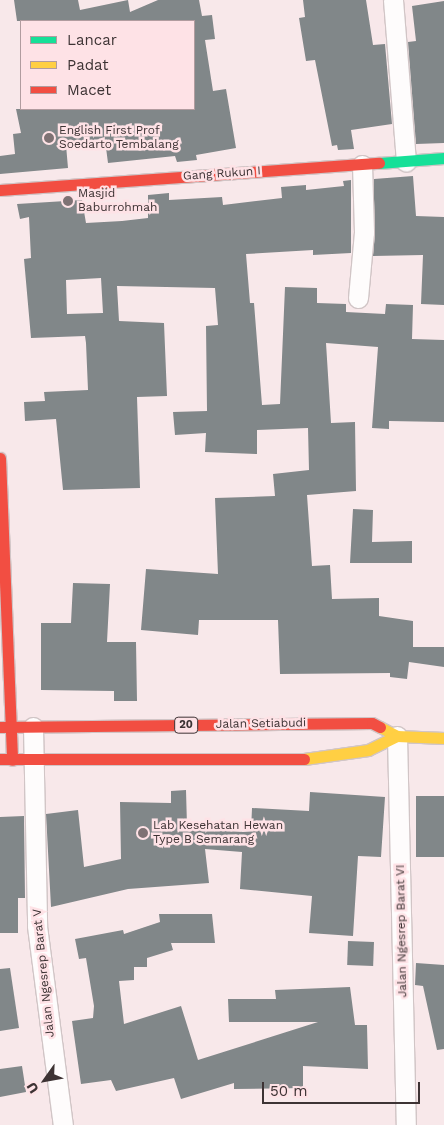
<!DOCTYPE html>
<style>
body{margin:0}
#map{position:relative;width:444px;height:1125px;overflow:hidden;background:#f8e8ea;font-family:"Work Sans",sans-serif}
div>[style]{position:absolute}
.building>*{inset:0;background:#818789;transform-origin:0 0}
.roads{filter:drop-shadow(1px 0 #d1c5c6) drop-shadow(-1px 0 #d1c5c6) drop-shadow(0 1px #d1c5c6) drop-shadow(0 -1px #d1c5c6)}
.street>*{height:19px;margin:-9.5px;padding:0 9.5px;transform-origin:9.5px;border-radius:9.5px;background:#fefcfc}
.fast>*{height:11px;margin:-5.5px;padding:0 5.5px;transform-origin:5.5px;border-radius:5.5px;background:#16e098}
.slow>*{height:11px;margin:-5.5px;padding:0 5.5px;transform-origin:5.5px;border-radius:5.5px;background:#ffcf43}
.jam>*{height:11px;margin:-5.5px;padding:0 5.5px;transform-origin:5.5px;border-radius:5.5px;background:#f24e42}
.dots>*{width:14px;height:14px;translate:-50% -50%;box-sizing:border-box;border:2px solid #fee2e6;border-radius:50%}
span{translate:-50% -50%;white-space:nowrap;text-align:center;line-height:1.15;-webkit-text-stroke:5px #fee2e6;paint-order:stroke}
.shield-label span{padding:1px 4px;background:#fee2e6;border:1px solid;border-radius:4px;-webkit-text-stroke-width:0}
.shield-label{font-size:11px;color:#3d3334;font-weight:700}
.poi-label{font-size:12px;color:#3d3334}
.left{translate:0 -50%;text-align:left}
.street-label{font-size:12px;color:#3d3334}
.legend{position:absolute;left:20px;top:20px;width:175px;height:90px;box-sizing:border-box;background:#fee2e6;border:1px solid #b19c9f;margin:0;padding:6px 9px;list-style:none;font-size:15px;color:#3d3334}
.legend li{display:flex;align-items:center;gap:10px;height:25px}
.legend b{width:25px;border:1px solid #b19c9f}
.north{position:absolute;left:20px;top:1055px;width:50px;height:50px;-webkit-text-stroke:4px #fee2e6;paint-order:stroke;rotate:238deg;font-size:14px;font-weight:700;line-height:20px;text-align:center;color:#3d3334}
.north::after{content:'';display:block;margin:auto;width:18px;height:22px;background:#3d3334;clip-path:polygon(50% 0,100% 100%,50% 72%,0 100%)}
.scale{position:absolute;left:262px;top:1082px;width:158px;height:22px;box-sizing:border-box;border:2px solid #3d3334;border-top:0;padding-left:6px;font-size:15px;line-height:18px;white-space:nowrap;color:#3d3334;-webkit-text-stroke:4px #fee2e6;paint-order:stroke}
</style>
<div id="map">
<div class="building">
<div style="clip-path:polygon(14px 0,78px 0,80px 10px,128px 0,130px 12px,158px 0,199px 0,202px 16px,212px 15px,215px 39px,205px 40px,213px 91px,226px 89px,236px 148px,196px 155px,197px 160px,177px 162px,175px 156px,108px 163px,105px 140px,66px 145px,68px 168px,0 174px,0 156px,15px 154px,13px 134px,21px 133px,16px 109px,194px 109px,194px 21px,17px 21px)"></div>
<div style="clip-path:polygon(303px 0,366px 0,373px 45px,385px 44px,392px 124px,351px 130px,354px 149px,338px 150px,337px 145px,332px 146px,315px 60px,306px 61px,299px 18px,305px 17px)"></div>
<div style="clip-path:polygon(444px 1px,444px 143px,416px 144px,408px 42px,416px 41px,412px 6px)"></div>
<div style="clip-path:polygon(413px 176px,416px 216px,444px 217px,444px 305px,421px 304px,423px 255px,373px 256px,374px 179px)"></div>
<div style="clip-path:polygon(evenodd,351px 180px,351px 253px,313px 255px,313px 250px,246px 254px,250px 303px,254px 303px,262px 405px,280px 404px,285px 287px,317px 288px,317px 303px,346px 304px,346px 312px,385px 314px,386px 304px,413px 305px,412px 339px,444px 340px,444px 422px,389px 421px,389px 429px,372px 428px,378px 347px,326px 343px,331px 423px,355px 422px,356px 491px,307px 495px,312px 566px,330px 565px,332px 599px,379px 598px,379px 616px,413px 621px,413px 647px,444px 647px,444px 667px,409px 662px,407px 679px,390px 677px,390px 673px,280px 674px,278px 620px,199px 620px,198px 635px,141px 630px,146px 569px,218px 574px,215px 498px,275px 496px,273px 474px,309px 470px,308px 428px,257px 430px,257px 454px,205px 452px,206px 433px,175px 435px,173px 412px,207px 411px,206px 326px,218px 325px,215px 288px,117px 286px,119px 321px,164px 323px,167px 396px,137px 397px,140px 488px,63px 490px,56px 419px,25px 421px,24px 402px,45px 401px,44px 392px,88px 390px,86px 343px,85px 336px,31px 338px,24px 259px,31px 258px,29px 217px,20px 219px,17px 204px,82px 200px,86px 223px,122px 221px,148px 218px,148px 195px,169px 193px,169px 200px,222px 197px,223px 205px,282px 198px,281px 187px,306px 185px,306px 190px,344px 186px,343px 181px,351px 180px,101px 278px,103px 313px,67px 314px,66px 280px,101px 278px)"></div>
<div style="clip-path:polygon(353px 509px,373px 510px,372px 542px,412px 541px,412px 563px,350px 563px)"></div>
<div style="clip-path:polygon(73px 583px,110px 584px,107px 642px,136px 642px,137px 701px,114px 701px,114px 691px,41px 690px,41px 623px,71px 623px)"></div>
<div style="clip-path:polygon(186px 790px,187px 826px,243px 832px,251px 831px,252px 808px,309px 811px,310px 792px,385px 797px,381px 857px,358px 856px,353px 936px,309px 933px,312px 896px,240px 889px,242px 852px,205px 849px,209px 883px,128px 889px,51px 907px,46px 814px,78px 810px,84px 867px,121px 859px,120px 802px,171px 803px,171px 791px)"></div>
<div style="left:444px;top:796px;width:61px;height:28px;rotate:90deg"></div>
<div style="clip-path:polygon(24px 816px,25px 898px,18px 898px,18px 933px,0 933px,0 817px)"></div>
<div style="clip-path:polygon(159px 914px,212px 914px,215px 943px,171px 943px,173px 950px,147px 958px,147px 967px,134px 967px,134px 980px,119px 981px,124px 1024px,181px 1006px,198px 1060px,318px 1022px,229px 1022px,228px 999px,276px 999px,275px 990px,350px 987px,355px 1025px,367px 1025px,368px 1069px,303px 1066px,303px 1088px,234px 1089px,234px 1083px,181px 1099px,174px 1078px,116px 1091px,111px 1080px,81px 1084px,72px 1021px,93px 1018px,94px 1006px,86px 958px,79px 959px,75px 939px,123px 930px,124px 934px,160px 922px)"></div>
<div style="left:348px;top:941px;width:26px;height:24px;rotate:2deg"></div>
<div style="clip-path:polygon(416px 963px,444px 965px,444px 1049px,437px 1050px,423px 986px,415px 985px)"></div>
<div style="clip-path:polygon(10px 968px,19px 1028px,0 1031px,0 969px)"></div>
<div style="clip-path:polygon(22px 1066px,26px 1092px,0 1097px,0 1069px)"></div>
</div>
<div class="roads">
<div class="street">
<div style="left:393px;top:0;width:162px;rotate:85.4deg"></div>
<div style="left:358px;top:298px;width:66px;rotate:-84.8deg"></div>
<div style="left:364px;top:232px;width:67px;rotate:-91.7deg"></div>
<div style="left:33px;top:727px;width:199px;rotate:88.8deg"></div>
<div style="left:37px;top:926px;width:201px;rotate:82.6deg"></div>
<div style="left:397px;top:736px;width:389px;rotate:88.7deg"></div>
</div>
<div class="fast">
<div style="left:379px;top:163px;width:65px;rotate:-4.4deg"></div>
</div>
<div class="slow">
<div style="left:380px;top:727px;width:19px;rotate:28deg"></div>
<div style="left:397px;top:736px;width:47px;rotate:2.4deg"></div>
<div style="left:304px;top:759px;width:65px;rotate:-8deg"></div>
<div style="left:368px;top:750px;width:32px;rotate:-26deg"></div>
</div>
<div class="jam">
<div style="left:0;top:190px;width:380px;rotate:-4.1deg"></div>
<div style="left:0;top:458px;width:302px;rotate:87.7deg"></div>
<div style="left:0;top:727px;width:372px;rotate:-0.6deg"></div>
<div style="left:372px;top:723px;width:9px;rotate:27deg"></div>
<div style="left:0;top:759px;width:304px"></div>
</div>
</div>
<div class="dots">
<div style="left:49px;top:138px;background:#7e7274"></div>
<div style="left:68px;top:201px;background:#7e7274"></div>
<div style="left:143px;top:833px;background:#7e7274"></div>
</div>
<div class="shield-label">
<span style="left:186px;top:725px">20</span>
</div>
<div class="poi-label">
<span class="left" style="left:59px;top:138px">English First Prof<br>Soedarto Tembalang</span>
<span class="left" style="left:78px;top:201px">Masjid<br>Baburrohmah</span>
<span class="left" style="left:153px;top:833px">Lab Kesehatan Hewan<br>Type B Semarang</span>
</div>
<div class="street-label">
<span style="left:222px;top:174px;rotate:-4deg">Gang Rukun I</span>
<span style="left:261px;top:724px;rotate:-1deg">Jalan Setiabudi</span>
<span style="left:402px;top:931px;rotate:-91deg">Jalan Ngesrep Barat VI</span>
<span style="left:44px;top:973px;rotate:-96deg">Jalan Ngesrep Barat V</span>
</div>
<ul class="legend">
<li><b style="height:6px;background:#16e098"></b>Lancar</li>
<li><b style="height:6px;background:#ffcf43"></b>Padat</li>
<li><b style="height:6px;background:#f24e42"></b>Macet</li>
</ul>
<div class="north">U</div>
<div class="scale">50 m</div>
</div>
